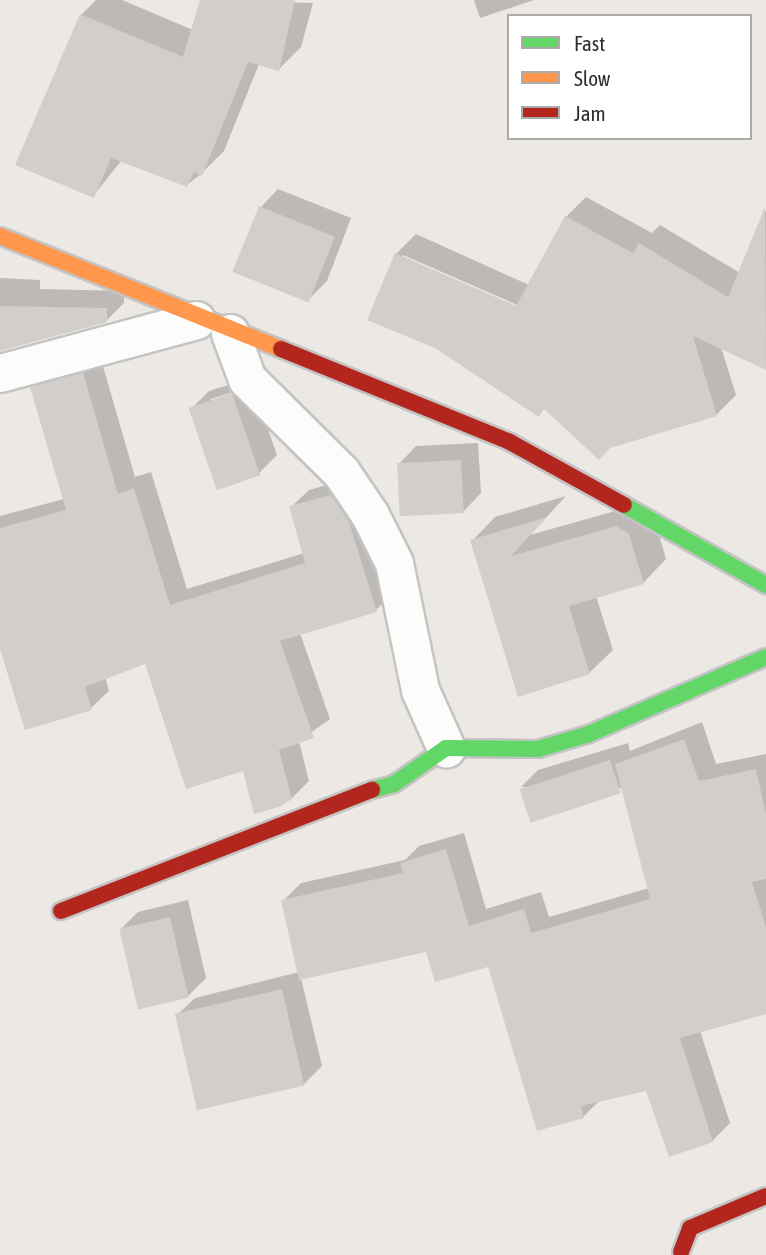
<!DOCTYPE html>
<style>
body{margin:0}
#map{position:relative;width:766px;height:1255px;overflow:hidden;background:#ece8e4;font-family:"Asap Condensed",sans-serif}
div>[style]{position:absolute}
.shadow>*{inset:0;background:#0003}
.building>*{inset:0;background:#d1cecb;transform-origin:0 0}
.roads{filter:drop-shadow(2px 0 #c5c4c5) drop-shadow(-2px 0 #c5c4c5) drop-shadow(0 2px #c5c4c5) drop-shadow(0 -2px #c5c4c5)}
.street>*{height:37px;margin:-18.5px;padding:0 18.5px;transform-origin:18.5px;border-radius:18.5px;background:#fcfcfb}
.fast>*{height:16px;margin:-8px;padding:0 8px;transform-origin:8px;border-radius:8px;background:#63d668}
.slow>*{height:16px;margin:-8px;padding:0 8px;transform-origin:8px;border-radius:8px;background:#ff974d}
.jam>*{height:16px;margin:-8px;padding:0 8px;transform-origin:8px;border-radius:8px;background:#b3261e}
span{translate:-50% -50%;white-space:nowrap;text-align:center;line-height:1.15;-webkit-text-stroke:6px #fff;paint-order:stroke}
.legend{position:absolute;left:507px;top:14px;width:245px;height:126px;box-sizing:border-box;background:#fff;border:2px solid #ababab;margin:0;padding:9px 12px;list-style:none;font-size:21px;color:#2e2e2e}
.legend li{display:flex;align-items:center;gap:14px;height:35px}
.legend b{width:35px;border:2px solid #ababab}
</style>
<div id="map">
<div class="shadow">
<div style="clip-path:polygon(96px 0,122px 0,193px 30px,202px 0,313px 3px,301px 47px,279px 69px,259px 64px,224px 151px,201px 174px,187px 185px,122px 160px,93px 196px,81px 15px)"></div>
<div style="clip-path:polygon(474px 0,534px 0,480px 18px)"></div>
<div style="clip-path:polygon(278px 189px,351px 218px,327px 281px,309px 299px,261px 207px)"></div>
<div style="clip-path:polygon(evenodd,586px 197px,652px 233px,660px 225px,740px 273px,766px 210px,766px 368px,721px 347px,736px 395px,716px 415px,545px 408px,538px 415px,396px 254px,416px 234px,529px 285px,566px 217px,586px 197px,403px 255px,524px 308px,523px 312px,403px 258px,403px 255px)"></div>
<div style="clip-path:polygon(0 278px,40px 280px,40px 289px,124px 291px,124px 303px,106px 321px,0 349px)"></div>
<div style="clip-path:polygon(100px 356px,135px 477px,151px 472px,187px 589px,304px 553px,291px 507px,309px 490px,349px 479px,393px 593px,376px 610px,300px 633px,330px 719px,299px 741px,309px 781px,292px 798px,244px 768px,146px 662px,105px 677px,109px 691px,91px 708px,26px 728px,0 643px,0 516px,64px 499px,32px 387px,49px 370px)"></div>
<div style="clip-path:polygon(evenodd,250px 378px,277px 455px,259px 473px,219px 487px,192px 408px,209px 391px,250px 378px,240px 390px,241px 393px,211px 403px,211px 399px,240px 390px)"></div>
<div style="clip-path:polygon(478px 443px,481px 493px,464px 511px,399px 464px,416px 446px)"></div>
<div style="clip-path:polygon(566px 496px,530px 535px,640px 504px,652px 511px,666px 559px,643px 583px,596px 596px,613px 650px,589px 673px,472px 541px,495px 517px)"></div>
<div style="clip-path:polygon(702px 722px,716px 764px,766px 754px,766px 1013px,700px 1031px,730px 1123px,712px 1141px,647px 1089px,600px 1100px,583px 1117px,490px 964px,427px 949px,301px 978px,322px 1066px,304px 1084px,177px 1015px,195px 998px,299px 972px,283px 901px,301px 883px,405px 860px,419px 846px,464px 833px,486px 909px,541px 892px,549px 917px,649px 888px,623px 788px,521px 787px,538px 770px,628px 743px,630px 751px)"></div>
<div style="clip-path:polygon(188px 900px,206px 978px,188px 996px,120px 930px,138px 912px)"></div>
</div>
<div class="building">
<div style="clip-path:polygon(200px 0,295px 0,279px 71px,248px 62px,202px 176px,194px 172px,187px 187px,111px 158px,94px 198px,15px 165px,80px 14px,183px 57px)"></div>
<div style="left:259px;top:206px;width:82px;height:71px;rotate:22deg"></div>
<div style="clip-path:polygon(765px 207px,766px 370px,693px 336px,717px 416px,610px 448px,599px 460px,544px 409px,539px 417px,435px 348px,367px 320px,395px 253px,516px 306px,565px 216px,633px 253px,639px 243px,728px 297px)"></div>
<div style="clip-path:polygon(0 306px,107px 308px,107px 322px,0 351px)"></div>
<div style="clip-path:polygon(83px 372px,118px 494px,134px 488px,170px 605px,305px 563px,289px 506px,331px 495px,349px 522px,377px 612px,280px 641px,314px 738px,279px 750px,292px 799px,279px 807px,254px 814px,243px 771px,186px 789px,145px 664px,85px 687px,92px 710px,25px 730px,0 649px,0 528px,66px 510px,30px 387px)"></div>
<div style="left:232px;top:393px;width:87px;height:46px;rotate:71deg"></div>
<div style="left:461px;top:460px;width:53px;height:64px;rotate:87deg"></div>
<div style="clip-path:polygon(547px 517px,511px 556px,616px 526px,629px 534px,644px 584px,569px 606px,590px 674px,518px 697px,470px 540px)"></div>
<div style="clip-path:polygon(684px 739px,699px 781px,756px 769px,766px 815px,766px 879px,752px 882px,766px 927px,766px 1014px,680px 1038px,713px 1142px,669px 1157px,646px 1091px,581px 1106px,584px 1118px,537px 1131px,488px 967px,435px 982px,426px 952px,299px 980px,281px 900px,403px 873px,400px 863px,446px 849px,469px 926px,524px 909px,531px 933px,650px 899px,615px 764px)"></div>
<div style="left:610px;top:760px;width:35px;height:95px;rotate:72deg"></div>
<div style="left:170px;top:917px;width:83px;height:52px;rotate:77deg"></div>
<div style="left:282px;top:989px;width:99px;height:110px;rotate:77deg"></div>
</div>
<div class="roads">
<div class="street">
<div style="left:230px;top:333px;width:49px;rotate:69.7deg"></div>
<div style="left:247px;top:379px;width:132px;rotate:44.7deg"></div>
<div style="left:341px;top:472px;width:52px;rotate:56deg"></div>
<div style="left:370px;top:515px;width:54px;rotate:63.4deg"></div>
<div style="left:394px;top:563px;width:130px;rotate:78.4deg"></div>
<div style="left:420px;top:690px;width:64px;rotate:65.9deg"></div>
<div style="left:0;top:373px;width:203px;rotate:-15.1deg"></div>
</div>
<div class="fast">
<div style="left:624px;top:505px;width:163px;rotate:29.4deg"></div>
<div style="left:372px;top:790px;width:23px;rotate:-15deg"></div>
<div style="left:394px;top:784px;width:63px;rotate:-34.7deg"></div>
<div style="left:446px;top:748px;width:92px;rotate:0.6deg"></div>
<div style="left:538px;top:749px;width:53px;rotate:-16.4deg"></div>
<div style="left:589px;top:734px;width:193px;rotate:-23.5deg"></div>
</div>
<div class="slow">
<div style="left:0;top:236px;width:303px;rotate:21.9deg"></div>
</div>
<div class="jam">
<div style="left:281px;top:349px;width:247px;rotate:22.1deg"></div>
<div style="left:510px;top:442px;width:130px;rotate:28.9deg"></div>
<div style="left:61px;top:911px;width:334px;rotate:-21.3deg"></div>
<div style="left:681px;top:1252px;width:26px;rotate:-69deg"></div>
<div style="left:690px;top:1228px;width:82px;rotate:-22.8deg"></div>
</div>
</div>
<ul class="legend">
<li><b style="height:9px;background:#63d668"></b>Fast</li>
<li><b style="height:9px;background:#ff974d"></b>Slow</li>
<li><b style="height:9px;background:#b3261e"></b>Jam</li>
</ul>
</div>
